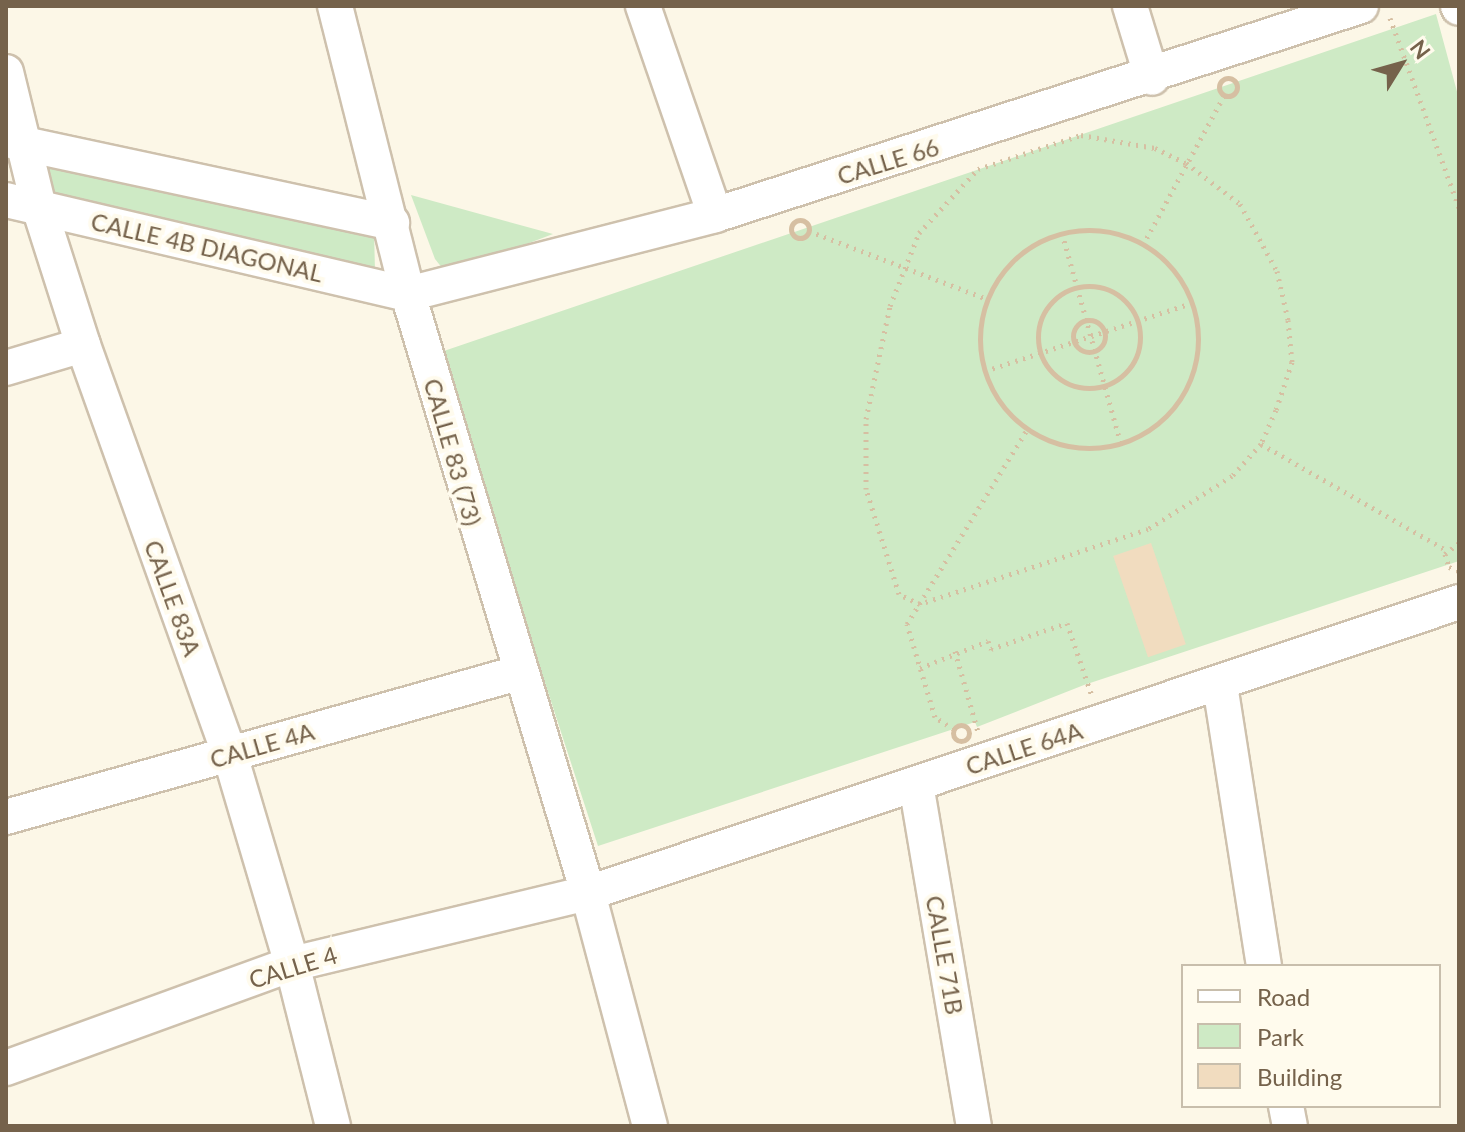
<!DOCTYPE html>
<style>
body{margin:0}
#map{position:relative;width:1465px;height:1132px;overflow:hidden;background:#fcf7e7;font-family:Lato,sans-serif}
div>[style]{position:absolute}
.green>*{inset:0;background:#ceeac5}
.building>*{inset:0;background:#f1dcbf;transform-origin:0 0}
.path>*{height:5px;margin-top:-2.5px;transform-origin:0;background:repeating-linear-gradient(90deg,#d6bfa2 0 2px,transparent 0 8px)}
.path>.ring{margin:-2.5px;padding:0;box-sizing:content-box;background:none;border:5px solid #d6bfa2;border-radius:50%}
.roads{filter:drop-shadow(2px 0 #cec1ad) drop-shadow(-2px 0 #cec1ad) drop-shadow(0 2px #cec1ad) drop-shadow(0 -2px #cec1ad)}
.minor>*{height:34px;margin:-17px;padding:0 17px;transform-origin:17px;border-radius:17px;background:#fff}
span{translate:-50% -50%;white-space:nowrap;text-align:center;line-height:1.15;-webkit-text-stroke:8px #fffbed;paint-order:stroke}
.street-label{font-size:24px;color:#75624b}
.frame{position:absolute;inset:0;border:8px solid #75624b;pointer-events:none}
.legend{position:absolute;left:1181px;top:964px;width:260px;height:144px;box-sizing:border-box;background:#fffbed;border:2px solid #c8beac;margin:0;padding:10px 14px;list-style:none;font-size:24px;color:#75624b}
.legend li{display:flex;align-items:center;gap:16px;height:40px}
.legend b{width:40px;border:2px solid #c8beac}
.north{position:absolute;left:1361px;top:24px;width:80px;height:80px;-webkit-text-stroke:6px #fffbed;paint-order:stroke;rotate:53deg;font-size:22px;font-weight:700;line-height:32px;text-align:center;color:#75624b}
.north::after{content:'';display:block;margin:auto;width:28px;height:36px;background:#75624b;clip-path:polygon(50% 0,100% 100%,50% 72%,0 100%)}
</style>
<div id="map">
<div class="green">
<div style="clip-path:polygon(1436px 14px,1459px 99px,1459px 561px,1084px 685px,977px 727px,975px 722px,598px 846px,438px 353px)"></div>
<div style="clip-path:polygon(44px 158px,374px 231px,375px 271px,56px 205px)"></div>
<div style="clip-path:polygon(411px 195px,553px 234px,447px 274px,435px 259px)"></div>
</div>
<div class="building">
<div style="left:1151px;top:543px;width:107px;height:40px;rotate:71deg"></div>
</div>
<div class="path">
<div style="left:1390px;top:18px;width:202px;rotate:70deg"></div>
<div class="ring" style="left:1219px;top:78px;width:13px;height:13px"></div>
<div style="left:1081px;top:135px;width:75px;rotate:10deg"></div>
<div style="left:1155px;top:148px;width:34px;rotate:26deg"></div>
<div style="left:1186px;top:163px;width:68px;rotate:37.2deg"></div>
<div style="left:1240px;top:204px;width:77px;rotate:61.1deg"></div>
<div style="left:1277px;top:271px;width:50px;rotate:77.3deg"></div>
<div style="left:1288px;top:320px;width:42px;rotate:84.6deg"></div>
<div style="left:1292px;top:362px;width:51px;rotate:108.4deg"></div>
<div style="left:1276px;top:410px;width:37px;rotate:114deg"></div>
<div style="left:1261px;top:444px;width:43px;rotate:132.2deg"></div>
<div style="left:1232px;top:476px;width:99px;rotate:147.8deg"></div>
<div style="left:1148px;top:529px;width:240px;rotate:161.8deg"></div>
<div style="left:920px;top:604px;width:23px;rotate:-155deg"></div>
<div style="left:899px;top:594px;width:110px;rotate:-107.4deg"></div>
<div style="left:866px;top:489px;width:70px;rotate:-90deg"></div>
<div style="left:866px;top:419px;width:116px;rotate:-78deg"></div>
<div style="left:890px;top:306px;width:79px;rotate:-68.3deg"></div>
<div style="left:919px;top:233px;width:87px;rotate:-47.3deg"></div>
<div style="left:978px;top:169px;width:108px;rotate:-18.3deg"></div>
<div class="ring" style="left:791px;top:220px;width:13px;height:13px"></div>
<div class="ring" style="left:980px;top:230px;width:213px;height:213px"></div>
<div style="left:809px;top:231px;width:191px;rotate:20.9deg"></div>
<div style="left:1062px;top:233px;width:219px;rotate:74.4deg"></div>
<div style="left:1143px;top:245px;width:170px;rotate:-61.5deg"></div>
<div class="ring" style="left:1038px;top:286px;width:97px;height:97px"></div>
<div class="ring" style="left:1073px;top:320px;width:27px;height:27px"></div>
<div style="left:985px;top:371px;width:218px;rotate:-18.2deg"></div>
<div style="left:1261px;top:444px;width:213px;rotate:29.8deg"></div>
<div style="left:1459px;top:543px;width:18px;rotate:142deg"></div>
<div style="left:1445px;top:554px;width:14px;rotate:73deg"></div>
<div style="left:1449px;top:567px;width:11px;rotate:22deg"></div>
<div style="left:955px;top:651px;width:87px;rotate:74.1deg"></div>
<div style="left:920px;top:668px;width:73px;rotate:-21.7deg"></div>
<div style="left:988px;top:641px;width:9px;rotate:69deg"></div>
<div style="left:991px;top:649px;width:80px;rotate:-18.9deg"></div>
<div style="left:1067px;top:623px;width:77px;rotate:71.1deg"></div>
<div class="ring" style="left:953px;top:725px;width:11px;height:11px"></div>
<div style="left:954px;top:729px;width:22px;rotate:-148deg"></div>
<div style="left:935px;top:717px;width:97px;rotate:-106.8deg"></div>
<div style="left:907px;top:624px;width:228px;rotate:-58.3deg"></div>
</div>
<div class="roads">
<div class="minor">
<div style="left:335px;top:6px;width:297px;rotate:75.8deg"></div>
<div style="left:408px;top:294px;width:625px;rotate:73.27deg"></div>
<div style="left:588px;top:893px;width:241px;rotate:75.1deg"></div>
<div style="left:643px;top:6px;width:221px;rotate:71deg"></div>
<div style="left:1130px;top:6px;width:75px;rotate:73deg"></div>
<div style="left:1458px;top:6px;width:2px;rotate:63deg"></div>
<div style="left:6px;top:72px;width:139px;rotate:76.3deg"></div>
<div style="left:39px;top:207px;width:145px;rotate:72.3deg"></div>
<div style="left:83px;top:345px;width:436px;rotate:70.3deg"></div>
<div style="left:230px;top:755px;width:218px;rotate:73.5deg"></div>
<div style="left:292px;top:964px;width:167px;rotate:75.8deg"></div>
<div style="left:6px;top:140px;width:395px;rotate:12.1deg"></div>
<div style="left:6px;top:200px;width:413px;rotate:13.2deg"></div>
<div style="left:408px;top:294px;width:317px;rotate:-14.4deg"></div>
<div style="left:715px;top:215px;width:679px;rotate:-17.93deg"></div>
<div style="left:6px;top:368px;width:80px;rotate:-16.6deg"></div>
<div style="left:1220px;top:685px;width:284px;rotate:81.1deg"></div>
<div style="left:916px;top:784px;width:347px;rotate:80.4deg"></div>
<div style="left:6px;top:817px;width:532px;rotate:-15.71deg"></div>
<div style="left:6px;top:1068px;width:304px;rotate:-20deg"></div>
<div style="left:292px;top:964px;width:304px;rotate:-13.5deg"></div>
<div style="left:588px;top:893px;width:918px;rotate:-18.47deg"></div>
<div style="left:1286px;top:1106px;width:20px;rotate:79deg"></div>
</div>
</div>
<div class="street-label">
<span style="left:888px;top:161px;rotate:-17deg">CALLE 66</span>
<span style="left:207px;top:247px;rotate:13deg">CALLE 4B DIAGONAL</span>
<span style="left:453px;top:452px;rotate:74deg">CALLE 83 (73)</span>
<span style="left:173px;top:598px;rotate:70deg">CALLE 83A</span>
<span style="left:262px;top:745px;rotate:-16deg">CALLE 4A</span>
<span style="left:1024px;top:748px;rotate:-18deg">CALLE 64A</span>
<span style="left:945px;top:955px;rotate:80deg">CALLE 71B</span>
<span style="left:293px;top:967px;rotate:-17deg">CALLE 4</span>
</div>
<div class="frame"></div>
<ul class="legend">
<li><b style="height:10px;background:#fff"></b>Road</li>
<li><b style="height:22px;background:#ceeac5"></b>Park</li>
<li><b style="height:22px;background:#f1dcbf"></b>Building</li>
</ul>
<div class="north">N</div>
</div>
